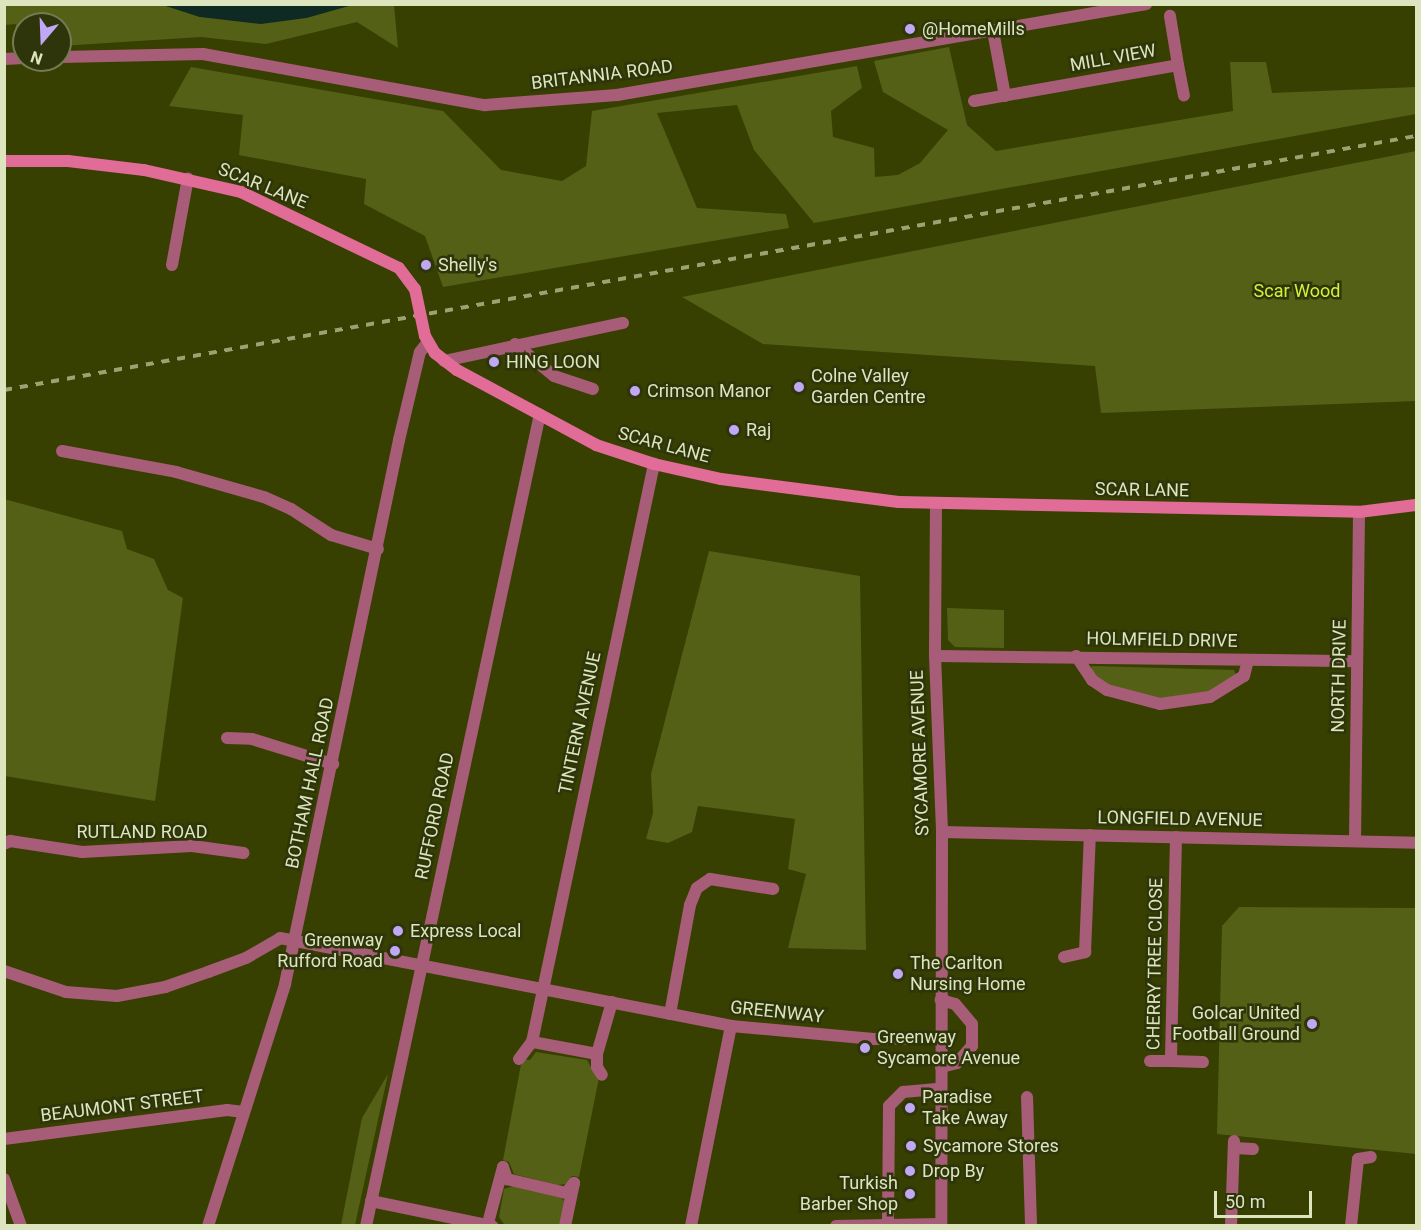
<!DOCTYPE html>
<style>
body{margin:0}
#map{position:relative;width:1421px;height:1230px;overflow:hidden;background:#374000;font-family:Roboto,sans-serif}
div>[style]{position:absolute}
.green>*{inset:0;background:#546016}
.water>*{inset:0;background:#0f2923}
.minor>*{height:12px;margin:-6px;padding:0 6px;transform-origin:6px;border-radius:6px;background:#a75d77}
.tertiary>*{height:12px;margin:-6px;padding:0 6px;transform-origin:6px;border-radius:6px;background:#a75d77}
.secondary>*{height:12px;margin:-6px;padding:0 6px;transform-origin:6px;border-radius:6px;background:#e26c98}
.rail>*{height:4px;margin-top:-2px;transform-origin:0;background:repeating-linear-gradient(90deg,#9aa372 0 8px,transparent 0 16px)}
.secondary-bridge>*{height:12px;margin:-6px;padding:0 6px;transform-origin:6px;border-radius:6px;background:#e26c98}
.dots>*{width:16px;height:16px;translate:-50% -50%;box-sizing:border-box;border:3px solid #2e350a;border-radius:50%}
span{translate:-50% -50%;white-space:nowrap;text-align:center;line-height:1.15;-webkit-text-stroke:5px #2e350a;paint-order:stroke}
.poi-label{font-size:18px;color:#dce5be}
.left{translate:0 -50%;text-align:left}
.right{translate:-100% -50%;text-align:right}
.street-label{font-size:18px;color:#dce5be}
.park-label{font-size:18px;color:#d4f039}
.frame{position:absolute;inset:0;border:6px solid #dce5be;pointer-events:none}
.north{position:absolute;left:12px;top:12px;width:60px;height:60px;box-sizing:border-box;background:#2e350a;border:2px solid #747b52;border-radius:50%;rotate:199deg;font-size:16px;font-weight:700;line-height:24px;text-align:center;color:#dce5be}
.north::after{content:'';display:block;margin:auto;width:21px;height:27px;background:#c0a8f4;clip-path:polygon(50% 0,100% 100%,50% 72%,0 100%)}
.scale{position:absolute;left:1214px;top:1191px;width:98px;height:27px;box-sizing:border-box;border:3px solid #dce5be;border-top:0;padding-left:8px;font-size:18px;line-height:21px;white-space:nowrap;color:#dce5be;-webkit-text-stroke:4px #2e350a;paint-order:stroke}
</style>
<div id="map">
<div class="green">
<div style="clip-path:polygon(5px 5px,163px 5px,200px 17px,306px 18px,352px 5px,394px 5px,398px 48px,357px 22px,266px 44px,201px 37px,60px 46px,60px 24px,24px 24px,24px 47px,14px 48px,16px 24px,5px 25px)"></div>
<div style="clip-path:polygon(949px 47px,967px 125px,996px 151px,1233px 111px,1230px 62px,1266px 62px,1272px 93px,1416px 87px,1416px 114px,814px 223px,754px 150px,737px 105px,657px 113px,697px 208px,786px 214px,789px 228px,443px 287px,425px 236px,364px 204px,366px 179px,239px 155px,243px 115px,169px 106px,191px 67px,443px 111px,501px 170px,562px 181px,586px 166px,592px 111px,857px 66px,862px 88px,831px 111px,833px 137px,874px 148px,875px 177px,898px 175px,920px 163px,948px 130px,883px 92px,874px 61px)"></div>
<div style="clip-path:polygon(1416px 151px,1416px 401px,1101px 413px,1095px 366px,763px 344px,682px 297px)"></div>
<div style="clip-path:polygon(4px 499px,122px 531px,127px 549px,154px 559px,168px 590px,183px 598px,155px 801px,5px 776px)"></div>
<div style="clip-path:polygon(709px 551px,860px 576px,866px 950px,788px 948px,806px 874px,788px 869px,795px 819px,698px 806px,692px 832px,668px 843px,646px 839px,653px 813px,651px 774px)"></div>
<div style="clip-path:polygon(947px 608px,1004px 610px,1004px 648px,955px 647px,948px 640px)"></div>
<div style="clip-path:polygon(1092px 666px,1234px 670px,1236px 675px,1216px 691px,1155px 700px,1108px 686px,1089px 671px)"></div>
<div style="clip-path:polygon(1239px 907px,1416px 908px,1416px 1154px,1217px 1134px,1222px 926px)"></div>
<div style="clip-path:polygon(536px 1052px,587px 1060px,593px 1071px,600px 1073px,579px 1177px,572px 1176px,566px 1184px,557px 1185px,514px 1174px,509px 1162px,503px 1160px,522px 1059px,530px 1060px)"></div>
<div style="clip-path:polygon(388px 1074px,355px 1225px,341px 1225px,362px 1118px)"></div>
<div style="clip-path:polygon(514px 1186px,561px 1197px,566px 1203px,562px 1225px,504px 1224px,499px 1217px,504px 1189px)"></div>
</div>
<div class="water">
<div style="clip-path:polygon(163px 5px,352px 5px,306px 18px,261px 24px,200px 17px)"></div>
</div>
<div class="minor">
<div style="left:993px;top:31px;width:66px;rotate:79.5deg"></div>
<div style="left:1178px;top:65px;width:31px;rotate:79deg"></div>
<div style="left:974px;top:101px;width:207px;rotate:-10deg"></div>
<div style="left:1178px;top:65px;width:50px;rotate:-99.3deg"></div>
<div style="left:172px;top:265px;width:88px;rotate:-79.6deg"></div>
<div style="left:515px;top:344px;width:50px;rotate:39.4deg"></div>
<div style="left:554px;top:376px;width:41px;rotate:18.4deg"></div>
<div style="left:444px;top:361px;width:183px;rotate:-12deg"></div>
<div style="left:62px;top:451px;width:116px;rotate:10.4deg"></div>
<div style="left:176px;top:472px;width:91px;rotate:15.9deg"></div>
<div style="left:264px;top:497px;width:30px;rotate:24deg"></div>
<div style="left:291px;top:509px;width:48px;rotate:33deg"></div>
<div style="left:331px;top:535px;width:49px;rotate:16.6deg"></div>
<div style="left:935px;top:656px;width:422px;rotate:0.7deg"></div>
<div style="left:1076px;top:656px;width:29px;rotate:56deg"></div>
<div style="left:1092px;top:680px;width:18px;rotate:34deg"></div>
<div style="left:1107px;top:690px;width:55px;rotate:14.8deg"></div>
<div style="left:1160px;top:704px;width:50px;rotate:-8deg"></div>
<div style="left:1210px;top:697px;width:40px;rotate:-32deg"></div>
<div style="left:1244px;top:676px;width:16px;rotate:-76deg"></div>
<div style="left:227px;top:738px;width:25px;rotate:2deg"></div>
<div style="left:252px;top:739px;width:85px;rotate:17.2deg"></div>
<div style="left:942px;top:832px;width:474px;rotate:1.3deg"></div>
<div style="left:1176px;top:837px;width:224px;rotate:91.3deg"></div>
<div style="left:1171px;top:1061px;width:32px;rotate:2deg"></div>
<div style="left:1355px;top:841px;width:329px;rotate:-89.3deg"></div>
<div style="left:4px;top:844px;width:7px;rotate:-27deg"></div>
<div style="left:10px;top:841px;width:73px;rotate:8.7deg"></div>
<div style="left:82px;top:852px;width:110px;rotate:-3.1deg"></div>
<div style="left:192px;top:846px;width:52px;rotate:7.7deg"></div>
<div style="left:1064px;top:957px;width:22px;rotate:-13deg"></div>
<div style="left:1085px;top:952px;width:117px;rotate:-87.6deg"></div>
<div style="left:612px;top:1002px;width:54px;rotate:106.1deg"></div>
<div style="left:597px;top:1054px;width:66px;rotate:-169.5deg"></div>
<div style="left:532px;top:1042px;width:591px;rotate:-78.08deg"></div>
<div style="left:670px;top:1014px;width:111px;rotate:-79.6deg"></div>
<div style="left:690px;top:905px;width:18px;rotate:-68deg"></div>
<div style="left:697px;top:888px;width:16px;rotate:-35deg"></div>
<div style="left:710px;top:879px;width:64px;rotate:9deg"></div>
<div style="left:597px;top:1054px;width:13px;rotate:90deg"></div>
<div style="left:597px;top:1067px;width:9px;rotate:58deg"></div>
<div style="left:519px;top:1059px;width:21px;rotate:-53deg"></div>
<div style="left:1150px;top:1061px;width:21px"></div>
<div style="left:941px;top:1067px;width:16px;rotate:-14deg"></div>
<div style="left:957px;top:1063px;width:23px;rotate:-49deg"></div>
<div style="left:972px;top:1046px;width:22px;rotate:-90deg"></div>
<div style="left:972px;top:1024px;width:26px;rotate:-130deg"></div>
<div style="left:955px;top:1004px;width:15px;rotate:-164deg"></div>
<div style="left:1027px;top:1097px;width:129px;rotate:88.2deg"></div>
<div style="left:4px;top:1139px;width:225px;rotate:-7.4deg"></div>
<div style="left:227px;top:1110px;width:17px;rotate:7deg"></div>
<div style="left:1234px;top:1148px;width:19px;rotate:3deg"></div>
<div style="left:4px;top:1179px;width:50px;rotate:70.1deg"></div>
<div style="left:371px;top:1201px;width:124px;rotate:11.7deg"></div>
<div style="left:488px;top:1223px;width:58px;rotate:-75deg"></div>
<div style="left:503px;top:1167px;width:13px;rotate:72deg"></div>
<div style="left:507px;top:1179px;width:61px;rotate:13.3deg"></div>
<div style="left:566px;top:1193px;width:13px;rotate:-51deg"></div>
<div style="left:574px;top:1183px;width:44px;rotate:101.8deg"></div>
<div style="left:888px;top:1223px;width:117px;rotate:-89.5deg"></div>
<div style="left:889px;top:1106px;width:20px;rotate:-45deg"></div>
<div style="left:903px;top:1092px;width:37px;rotate:-5deg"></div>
<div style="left:208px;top:1226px;width:254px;rotate:-72.3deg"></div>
<div style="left:285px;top:984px;width:556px;rotate:-78.16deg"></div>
<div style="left:399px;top:440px;width:90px;rotate:-76.6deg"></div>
<div style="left:420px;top:352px;width:11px;rotate:-52deg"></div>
<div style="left:366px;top:1226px;width:830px;rotate:-77.91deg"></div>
<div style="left:691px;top:1226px;width:204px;rotate:-78.7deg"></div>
<div style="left:836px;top:1226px;width:105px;rotate:-1.1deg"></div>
<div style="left:1231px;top:1226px;width:85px;rotate:-88deg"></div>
<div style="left:1351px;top:1226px;width:67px;rotate:-84deg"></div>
<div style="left:1358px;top:1159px;width:13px;rotate:-9deg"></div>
</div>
<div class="tertiary">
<div style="left:60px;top:57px;width:143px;rotate:-1.2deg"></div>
<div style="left:203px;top:54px;width:287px;rotate:10.3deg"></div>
<div style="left:485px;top:105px;width:132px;rotate:-4.3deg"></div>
<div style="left:617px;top:95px;width:537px;rotate:-9.76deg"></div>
<div style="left:4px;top:59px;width:20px;rotate:-3deg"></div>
<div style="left:936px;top:504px;width:152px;rotate:90.4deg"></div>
<div style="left:935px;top:656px;width:176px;rotate:87.7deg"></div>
<div style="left:942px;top:832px;width:394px;rotate:90.1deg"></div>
<div style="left:4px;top:971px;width:65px;rotate:18.7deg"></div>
<div style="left:66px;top:992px;width:51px;rotate:4.5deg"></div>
<div style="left:117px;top:996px;width:49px;rotate:-10.6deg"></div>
<div style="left:165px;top:987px;width:46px;rotate:-19.2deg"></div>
<div style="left:208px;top:972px;width:40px;rotate:-20.2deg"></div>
<div style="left:246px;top:958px;width:39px;rotate:-30deg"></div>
<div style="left:280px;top:938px;width:460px;rotate:11deg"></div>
<div style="left:731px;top:1026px;width:143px;rotate:5.2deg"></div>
<div style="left:873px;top:1039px;width:68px;rotate:-0.8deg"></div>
</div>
<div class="secondary">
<div style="left:4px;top:161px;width:64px"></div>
<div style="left:68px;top:161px;width:77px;rotate:6.8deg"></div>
<div style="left:144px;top:170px;width:99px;rotate:12.8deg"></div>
<div style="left:241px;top:192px;width:175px;rotate:25.7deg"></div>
<div style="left:399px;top:268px;width:26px;rotate:53deg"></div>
<div style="left:425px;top:336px;width:20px;rotate:60deg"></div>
<div style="left:435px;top:353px;width:28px;rotate:38deg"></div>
<div style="left:457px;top:370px;width:158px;rotate:28.3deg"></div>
<div style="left:596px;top:445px;width:61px;rotate:18.1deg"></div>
<div style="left:654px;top:464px;width:69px;rotate:12.6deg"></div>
<div style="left:721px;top:479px;width:179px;rotate:7.4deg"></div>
<div style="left:899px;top:502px;width:460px;rotate:1.2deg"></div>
<div style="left:1359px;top:512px;width:57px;rotate:-7deg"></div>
</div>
<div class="rail">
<div style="left:4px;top:390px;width:1435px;rotate:-10.2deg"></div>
</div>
<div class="secondary-bridge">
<div style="left:415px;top:289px;width:48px;rotate:78deg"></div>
</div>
<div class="dots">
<div style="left:910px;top:29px;background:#c0a8f4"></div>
<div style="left:426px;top:265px;background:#c0a8f4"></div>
<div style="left:494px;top:362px;background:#c0a8f4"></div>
<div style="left:799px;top:387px;background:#c0a8f4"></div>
<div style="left:635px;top:391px;background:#c0a8f4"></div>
<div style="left:734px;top:430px;background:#c0a8f4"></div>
<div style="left:398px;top:931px;background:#c0a8f4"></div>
<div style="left:395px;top:951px;background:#c0a8f4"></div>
<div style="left:898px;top:974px;background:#c0a8f4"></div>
<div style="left:1312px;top:1024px;background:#c0a8f4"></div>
<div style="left:865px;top:1048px;background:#c0a8f4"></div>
<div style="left:910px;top:1108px;background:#c0a8f4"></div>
<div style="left:911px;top:1146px;background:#c0a8f4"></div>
<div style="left:910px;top:1171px;background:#c0a8f4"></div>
<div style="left:910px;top:1194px;background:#c0a8f4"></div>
</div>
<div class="poi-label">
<span class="left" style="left:922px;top:29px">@HomeMills</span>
<span class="left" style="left:438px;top:265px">Shelly's</span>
<span class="left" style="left:506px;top:362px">HING LOON</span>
<span class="left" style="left:811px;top:387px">Colne Valley<br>Garden Centre</span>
<span class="left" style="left:647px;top:391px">Crimson Manor</span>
<span class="left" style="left:746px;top:430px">Raj</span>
<span class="left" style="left:410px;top:931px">Express Local</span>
<span class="right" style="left:383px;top:951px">Greenway<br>Rufford Road</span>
<span class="left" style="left:910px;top:974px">The Carlton<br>Nursing Home</span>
<span class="right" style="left:1300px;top:1024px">Golcar United<br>Football Ground</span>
<span class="left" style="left:877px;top:1048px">Greenway<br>Sycamore Avenue</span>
<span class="left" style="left:922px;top:1108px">Paradise<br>Take Away</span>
<span class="left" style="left:923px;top:1146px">Sycamore Stores</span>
<span class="left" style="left:922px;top:1171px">Drop By</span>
<span class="right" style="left:898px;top:1194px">Turkish<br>Barber Shop</span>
</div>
<div class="street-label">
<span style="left:1113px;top:58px;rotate:-10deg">MILL VIEW</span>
<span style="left:602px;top:75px;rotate:-7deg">BRITANNIA ROAD</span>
<span style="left:263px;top:186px;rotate:22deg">SCAR LANE</span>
<span style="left:664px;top:445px;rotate:15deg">SCAR LANE</span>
<span style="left:1142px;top:490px;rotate:1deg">SCAR LANE</span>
<span style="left:1162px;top:640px;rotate:1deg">HOLMFIELD DRIVE</span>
<span style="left:1339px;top:676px;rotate:-89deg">NORTH DRIVE</span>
<span style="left:580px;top:723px;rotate:-78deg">TINTERN AVENUE</span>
<span style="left:920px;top:753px;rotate:-92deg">SYCAMORE AVENUE</span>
<span style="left:310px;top:783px;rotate:-78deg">BOTHAM HALL ROAD</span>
<span style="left:435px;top:816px;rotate:-78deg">RUFFORD ROAD</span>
<span style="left:1180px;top:819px;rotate:1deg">LONGFIELD AVENUE</span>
<span style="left:142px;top:832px">RUTLAND ROAD</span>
<span style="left:1155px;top:964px;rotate:-89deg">CHERRY TREE CLOSE</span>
<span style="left:777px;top:1012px;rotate:6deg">GREENWAY</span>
<span style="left:122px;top:1106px;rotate:-7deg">BEAUMONT STREET</span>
</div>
<div class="park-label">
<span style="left:1297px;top:291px">Scar Wood</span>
</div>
<div class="frame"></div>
<div class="north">N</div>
<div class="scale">50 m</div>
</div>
